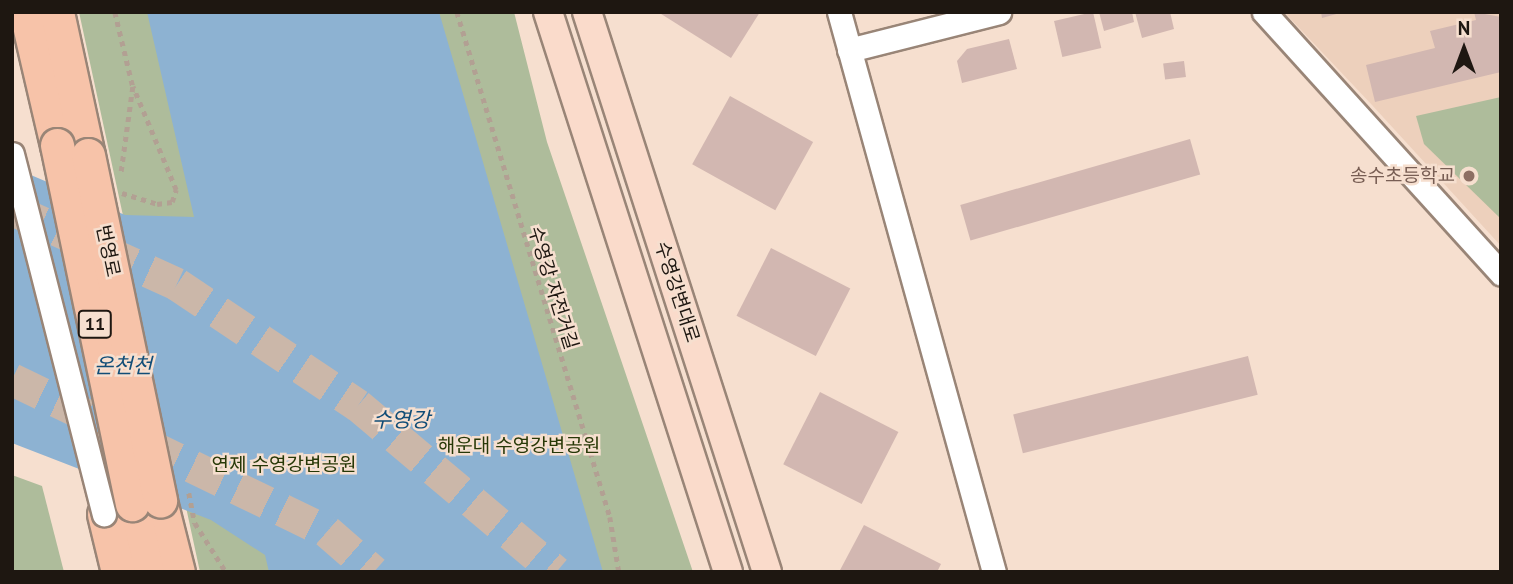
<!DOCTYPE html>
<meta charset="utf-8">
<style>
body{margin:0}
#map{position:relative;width:1513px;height:584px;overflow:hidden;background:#f6dfcf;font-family:"PT Sans","Noto Sans KR",sans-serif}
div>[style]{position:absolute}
.built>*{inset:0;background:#edd0bc}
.green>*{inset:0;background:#aebc9b}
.water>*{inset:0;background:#8db2d2}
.building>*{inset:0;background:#d2b7b1;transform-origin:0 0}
.highway-tunnel>*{height:33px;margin-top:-16.5px;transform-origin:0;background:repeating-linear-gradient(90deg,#cbb7a9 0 33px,transparent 0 50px)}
.path>*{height:4.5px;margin-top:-2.25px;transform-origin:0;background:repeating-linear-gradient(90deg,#b2a093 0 5px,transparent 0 10px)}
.roads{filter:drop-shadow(2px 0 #998577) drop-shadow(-2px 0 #998577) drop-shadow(0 2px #998577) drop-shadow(0 -2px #998577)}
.minor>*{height:23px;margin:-11.5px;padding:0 11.5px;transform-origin:11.5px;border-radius:11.5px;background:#fff}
.major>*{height:28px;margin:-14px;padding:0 14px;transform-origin:14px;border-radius:14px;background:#fadbcb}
.highway>*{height:33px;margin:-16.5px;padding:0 16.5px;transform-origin:16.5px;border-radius:16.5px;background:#f7c3a9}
.path-bridge>*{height:4.5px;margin-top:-2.25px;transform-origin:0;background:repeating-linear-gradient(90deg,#b2a093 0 5px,transparent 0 10px)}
.bridges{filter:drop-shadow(2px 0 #998577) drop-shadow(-2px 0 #998577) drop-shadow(0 2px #998577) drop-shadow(0 -2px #998577)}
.minor-bridge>*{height:23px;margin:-11.5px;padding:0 11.5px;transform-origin:11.5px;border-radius:11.5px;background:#fff}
.highway-bridge>*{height:33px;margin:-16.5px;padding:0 16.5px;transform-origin:16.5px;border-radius:16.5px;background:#f7c3a9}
.dots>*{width:19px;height:19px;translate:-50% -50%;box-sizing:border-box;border:4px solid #f6dfcf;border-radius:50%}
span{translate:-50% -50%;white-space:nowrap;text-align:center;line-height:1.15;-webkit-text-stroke:5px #f6dfcf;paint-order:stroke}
.shield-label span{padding:2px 5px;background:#f6dfcf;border:2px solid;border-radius:5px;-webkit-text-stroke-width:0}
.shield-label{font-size:18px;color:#1e1711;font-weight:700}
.education-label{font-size:19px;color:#785e54}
.right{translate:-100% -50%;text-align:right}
.street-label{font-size:19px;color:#1e1711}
.park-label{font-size:19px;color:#273807}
.water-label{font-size:21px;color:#114d77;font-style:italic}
.frame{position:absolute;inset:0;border:14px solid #1e1711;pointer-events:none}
.north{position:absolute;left:1429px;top:14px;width:70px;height:70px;-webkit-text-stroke:5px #f6dfcf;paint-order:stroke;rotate:0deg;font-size:19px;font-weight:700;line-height:28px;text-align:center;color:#1e1711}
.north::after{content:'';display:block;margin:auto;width:24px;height:32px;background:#1e1711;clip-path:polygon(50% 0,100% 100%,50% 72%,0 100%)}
</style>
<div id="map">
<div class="built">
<div style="clip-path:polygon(1284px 12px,1501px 12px,1501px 246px,1372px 105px)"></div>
</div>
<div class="green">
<div style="clip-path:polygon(79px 12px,514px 12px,547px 142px,693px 572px,200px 572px)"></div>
<div style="clip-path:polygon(1501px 97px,1501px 219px,1424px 144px,1416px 116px)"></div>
<div style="clip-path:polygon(12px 475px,42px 486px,64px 572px,12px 572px)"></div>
</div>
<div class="water">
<div style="clip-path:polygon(147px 12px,439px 12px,603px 572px,269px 572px,265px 555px,211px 520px,12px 443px,12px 167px,125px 215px,194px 217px)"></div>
</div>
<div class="building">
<div style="clip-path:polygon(658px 12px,760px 12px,731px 58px)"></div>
<div style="left:1093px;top:12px;width:37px;height:40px;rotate:77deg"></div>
<div style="clip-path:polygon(1099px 12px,1132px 12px,1134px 22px,1104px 31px)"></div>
<div style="clip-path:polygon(1135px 12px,1170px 12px,1174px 29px,1142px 38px)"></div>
<div style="clip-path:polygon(1321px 12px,1340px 12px,1340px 13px,1322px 18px)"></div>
<div style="clip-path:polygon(1474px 12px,1501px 17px,1501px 72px,1375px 102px,1366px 65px,1435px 48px,1430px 31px,1476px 20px)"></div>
<div style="clip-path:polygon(1009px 39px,1017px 69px,962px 83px,957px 61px,967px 49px)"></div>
<div style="left:1184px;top:61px;width:16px;height:21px;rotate:83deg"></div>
<div style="left:730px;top:96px;width:95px;height:78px;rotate:29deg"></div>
<div style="left:1190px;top:139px;width:37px;height:239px;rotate:74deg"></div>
<div style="left:771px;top:248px;width:89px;height:76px;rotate:27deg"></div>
<div style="left:1248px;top:356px;width:40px;height:242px;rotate:76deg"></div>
<div style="left:820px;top:392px;width:88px;height:81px;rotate:27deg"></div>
<div style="clip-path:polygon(864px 525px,941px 564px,937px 572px,839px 572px)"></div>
</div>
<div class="highway-tunnel">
<div style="left:12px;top:209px;width:181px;rotate:24.4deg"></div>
<div style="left:177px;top:284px;width:218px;rotate:33.8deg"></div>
<div style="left:358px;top:405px;width:259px;rotate:40.1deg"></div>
<div style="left:12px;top:379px;width:350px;rotate:25.8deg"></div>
<div style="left:327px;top:531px;width:62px;rotate:41.1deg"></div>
</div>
<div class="path">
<div style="left:115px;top:12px;width:77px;rotate:76.5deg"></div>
<div style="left:133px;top:87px;width:89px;rotate:97.8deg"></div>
<div style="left:457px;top:12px;width:528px;rotate:73.14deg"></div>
<div style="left:610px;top:517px;width:56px;rotate:80.7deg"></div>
<div style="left:122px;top:193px;width:37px;rotate:17deg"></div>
<div style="left:157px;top:204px;width:15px;rotate:-8deg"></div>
<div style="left:172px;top:202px;width:13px;rotate:-72deg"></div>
<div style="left:176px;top:190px;width:112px;rotate:-112.7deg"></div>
<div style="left:195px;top:523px;width:58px;rotate:57.7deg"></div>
</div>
<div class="roads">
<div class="minor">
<div style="left:839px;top:12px;width:581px;rotate:74.53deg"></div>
<div style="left:1264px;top:12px;width:353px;rotate:47.8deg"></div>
<div style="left:849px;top:50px;width:155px;rotate:-14.2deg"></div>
</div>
<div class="major">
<div style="left:548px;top:12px;width:588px;rotate:72.18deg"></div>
<div style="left:587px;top:12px;width:588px;rotate:72.18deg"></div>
</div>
<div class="highway">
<div style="left:26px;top:12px;width:137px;rotate:76.9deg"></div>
<div style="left:57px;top:12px;width:146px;rotate:77.8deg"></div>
<div style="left:160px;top:501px;width:73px;rotate:75.8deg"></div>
<div style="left:132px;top:504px;width:70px;rotate:77.6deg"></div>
<div style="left:104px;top:514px;width:60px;rotate:76.4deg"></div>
</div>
</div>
<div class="path-bridge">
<div style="left:189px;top:493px;width:31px;rotate:79deg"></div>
</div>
<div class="bridges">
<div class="minor-bridge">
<div style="left:12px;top:154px;width:372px;rotate:75.7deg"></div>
</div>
<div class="highway-bridge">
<div style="left:57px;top:145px;width:367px;rotate:78.2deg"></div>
<div style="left:88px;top:155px;width:353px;rotate:78.2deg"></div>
</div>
</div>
<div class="dots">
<div style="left:1469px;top:176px;background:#8d6e63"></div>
</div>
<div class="shield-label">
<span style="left:95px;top:324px">11</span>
</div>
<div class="education-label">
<span class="right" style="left:1455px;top:176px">송수초등학교</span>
</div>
<div class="street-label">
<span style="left:108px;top:251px;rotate:78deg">번영로</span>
<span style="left:553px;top:288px;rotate:73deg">수영강 자전거길</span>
<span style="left:677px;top:292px;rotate:72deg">수영강변대로</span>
</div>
<div class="park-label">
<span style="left:519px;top:446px">해운대 수영강변공원</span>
<span style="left:284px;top:465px">연제 수영강변공원</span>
</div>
<div class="water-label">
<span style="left:123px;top:366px">온천천</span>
<span style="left:401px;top:420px">수영강</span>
</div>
<div class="frame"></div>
<div class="north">N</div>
</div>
